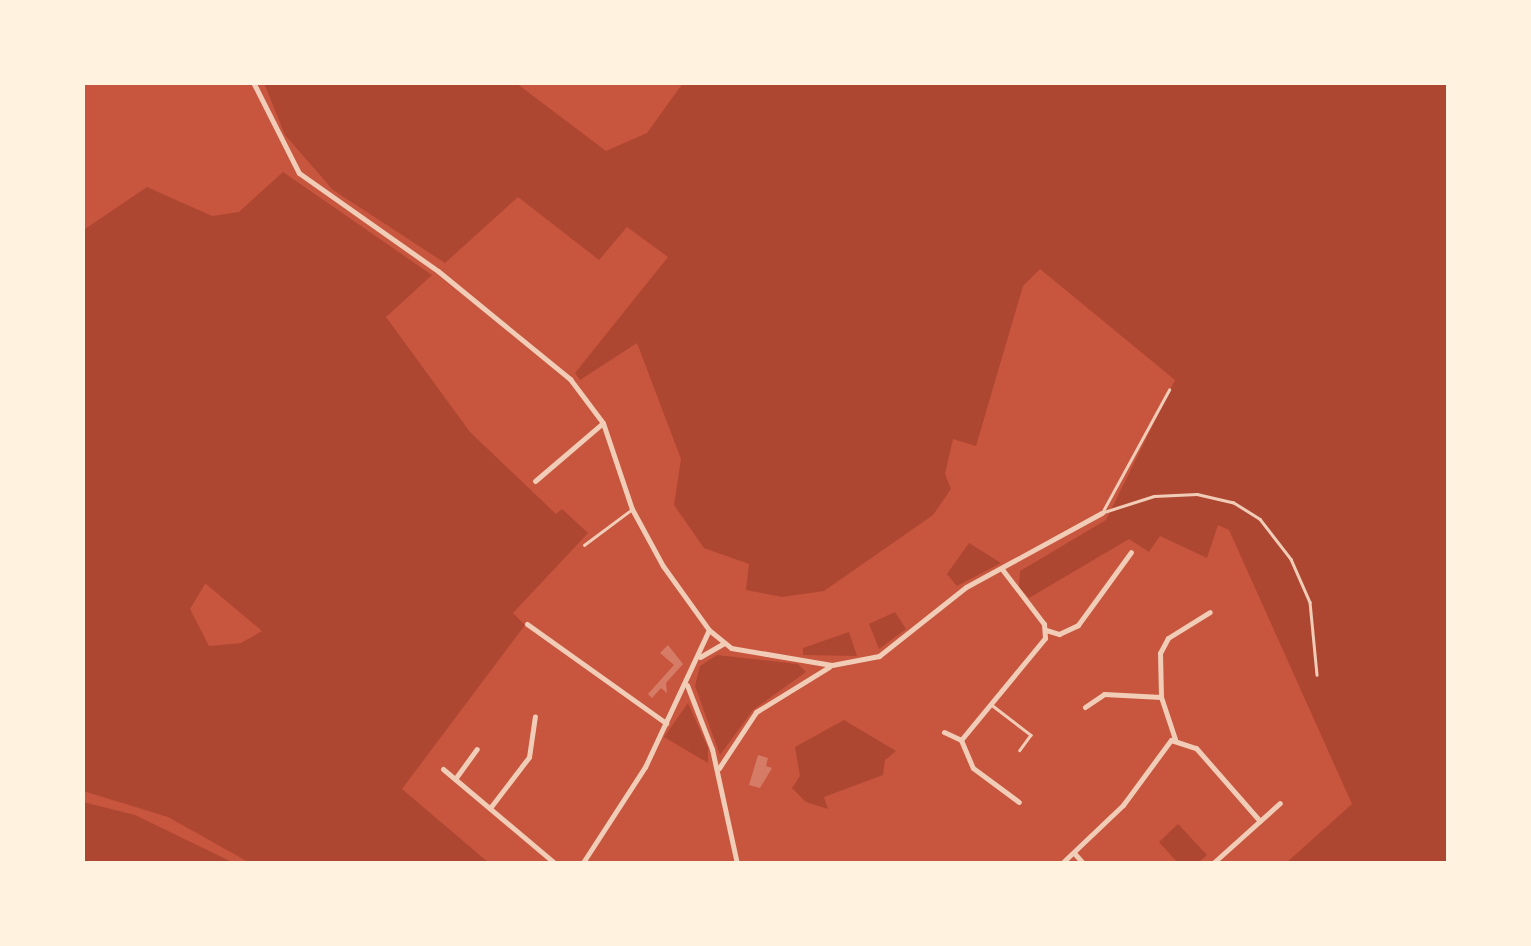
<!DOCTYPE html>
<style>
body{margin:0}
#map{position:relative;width:1531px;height:946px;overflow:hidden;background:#c8553d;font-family:"Work Sans",sans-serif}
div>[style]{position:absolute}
.green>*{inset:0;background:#ae4732}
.building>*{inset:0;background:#d67c66}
.service>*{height:2.5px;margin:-1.25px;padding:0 1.25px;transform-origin:1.25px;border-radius:1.25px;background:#f1ccb7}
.minor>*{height:5px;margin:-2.5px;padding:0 2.5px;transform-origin:2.5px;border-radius:2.5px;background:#f1ccb7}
span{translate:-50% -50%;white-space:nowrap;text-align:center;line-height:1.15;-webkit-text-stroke:8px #fff3e0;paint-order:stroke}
.frame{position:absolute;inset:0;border:85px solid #fff3e0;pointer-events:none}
</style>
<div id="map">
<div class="green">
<div style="clip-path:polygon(264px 83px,516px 83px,606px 151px,647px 133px,683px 83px,1448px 83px,1448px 863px,1286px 863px,1352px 804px,1229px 530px,1218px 525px,1207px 558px,1160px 536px,1149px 552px,1129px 539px,1029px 598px,1019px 587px,1020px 571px,1106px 520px,1175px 380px,1040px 269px,1023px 286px,976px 446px,953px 439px,945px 474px,951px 489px,933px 515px,824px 591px,782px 597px,746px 590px,749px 564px,704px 548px,674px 505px,681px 459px,637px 343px,580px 380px,575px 373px,668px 257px,627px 227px,599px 260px,518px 197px,445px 263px,333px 190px,285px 135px)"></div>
<div style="clip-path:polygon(evenodd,283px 172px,432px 275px,386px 317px,470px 432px,556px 514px,562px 509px,588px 533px,513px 613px,525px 625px,402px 789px,489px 863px,250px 863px,168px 817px,83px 791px,82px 231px,147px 187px,212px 216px,239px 212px,283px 172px,205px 584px,206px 584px,262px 631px,241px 643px,209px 646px,190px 609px,205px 584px)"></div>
<div style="clip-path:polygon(969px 543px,1001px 563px,957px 586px,947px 574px)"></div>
<div style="clip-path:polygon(895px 612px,906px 629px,879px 649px,869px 624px)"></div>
<div style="clip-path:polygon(849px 632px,857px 656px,803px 655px,803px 648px)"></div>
<div style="clip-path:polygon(717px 655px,798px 664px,806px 672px,753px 710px,720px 755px,695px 686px,700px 666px)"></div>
<div style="clip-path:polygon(688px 703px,708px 748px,708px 763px,664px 737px)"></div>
<div style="clip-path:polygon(844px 720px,896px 751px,885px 760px,883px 775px,824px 797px,828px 809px,806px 802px,792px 788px,800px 776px,795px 747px)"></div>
<div style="clip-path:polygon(83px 802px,135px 815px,234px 863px,83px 863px)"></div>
<div style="clip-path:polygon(1178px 824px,1207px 855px,1198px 863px,1178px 863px,1159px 842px)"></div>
</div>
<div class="building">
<div style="clip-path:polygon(668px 645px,683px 664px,666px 683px,667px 693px,661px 688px,652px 698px,648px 694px,674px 665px,660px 653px)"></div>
<div style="clip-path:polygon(758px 755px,768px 758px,766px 766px,772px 768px,760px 788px,749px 785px)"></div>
</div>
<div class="service">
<div style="left:1103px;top:511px;width:138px;rotate:-61.4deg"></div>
<div style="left:1104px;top:512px;width:52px;rotate:-17.7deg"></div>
<div style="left:1154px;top:496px;width:43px;rotate:-2.7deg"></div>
<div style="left:1197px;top:494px;width:37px;rotate:13deg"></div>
<div style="left:1233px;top:502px;width:32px;rotate:32deg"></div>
<div style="left:1260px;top:519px;width:51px;rotate:52.2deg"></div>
<div style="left:1291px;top:559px;width:47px;rotate:66.2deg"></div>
<div style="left:1310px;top:602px;width:73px;rotate:84.5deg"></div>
<div style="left:584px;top:545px;width:59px;rotate:-36.7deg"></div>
<div style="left:992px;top:705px;width:49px;rotate:37.6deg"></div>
<div style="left:1031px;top:735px;width:19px;rotate:126deg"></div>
</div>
<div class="minor">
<div style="left:253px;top:82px;width:102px;rotate:63.2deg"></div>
<div style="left:299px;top:173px;width:170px;rotate:35.2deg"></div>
<div style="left:438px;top:271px;width:171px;rotate:39.3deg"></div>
<div style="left:570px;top:379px;width:55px;rotate:53.1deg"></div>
<div style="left:603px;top:423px;width:91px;rotate:71.4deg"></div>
<div style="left:632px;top:509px;width:65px;rotate:61.5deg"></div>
<div style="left:663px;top:566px;width:79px;rotate:54.3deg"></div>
<div style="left:709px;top:630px;width:28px;rotate:39deg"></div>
<div style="left:731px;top:648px;width:102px;rotate:9.6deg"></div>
<div style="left:832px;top:665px;width:48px;rotate:-10.8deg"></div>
<div style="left:879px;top:656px;width:111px;rotate:-38.4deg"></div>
<div style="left:966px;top:587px;width:155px;rotate:-28.6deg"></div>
<div style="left:535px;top:481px;width:89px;rotate:-40.5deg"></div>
<div style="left:527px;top:624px;width:171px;rotate:35.5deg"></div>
<div style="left:1046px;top:630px;width:14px;rotate:17deg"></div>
<div style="left:1059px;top:634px;width:21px;rotate:-25deg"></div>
<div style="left:1078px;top:625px;width:90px;rotate:-54deg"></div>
<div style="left:700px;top:657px;width:28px;rotate:-30deg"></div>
<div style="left:687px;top:685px;width:69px;rotate:68.7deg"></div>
<div style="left:712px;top:749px;width:118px;rotate:77.7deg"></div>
<div style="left:1085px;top:707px;width:23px;rotate:-34deg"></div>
<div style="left:1104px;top:694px;width:57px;rotate:3deg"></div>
<div style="left:944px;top:732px;width:19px;rotate:25deg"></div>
<div style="left:961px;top:740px;width:30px;rotate:67deg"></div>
<div style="left:973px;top:768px;width:57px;rotate:36.5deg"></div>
<div style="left:1175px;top:739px;width:44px;rotate:-108.4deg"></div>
<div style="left:1161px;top:697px;width:44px;rotate:-91.3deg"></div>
<div style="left:1160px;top:653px;width:17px;rotate:-62deg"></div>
<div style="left:1168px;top:638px;width:49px;rotate:-31.8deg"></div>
<div style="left:961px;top:740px;width:132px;rotate:-50.5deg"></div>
<div style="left:1045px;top:638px;width:14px;rotate:-94deg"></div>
<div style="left:1044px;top:624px;width:69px;rotate:-127.4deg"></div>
<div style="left:719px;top:768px;width:67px;rotate:-56.5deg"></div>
<div style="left:756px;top:712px;width:86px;rotate:-31.7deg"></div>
<div style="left:443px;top:769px;width:148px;rotate:40.1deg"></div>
<div style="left:455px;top:779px;width:37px;rotate:-54deg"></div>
<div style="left:490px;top:808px;width:64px;rotate:-52.6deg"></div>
<div style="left:529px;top:757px;width:41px;rotate:-81.7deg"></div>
<div style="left:1074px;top:853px;width:15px;rotate:48deg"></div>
<div style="left:582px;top:864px;width:116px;rotate:-57deg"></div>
<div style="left:645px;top:767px;width:151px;rotate:-65deg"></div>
<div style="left:1061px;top:864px;width:86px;rotate:-43.6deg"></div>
<div style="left:1123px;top:805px;width:81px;rotate:-53.6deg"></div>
<div style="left:1171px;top:740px;width:26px;rotate:18deg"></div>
<div style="left:1196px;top:748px;width:97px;rotate:48.8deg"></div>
<div style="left:1212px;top:864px;width:91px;rotate:-41.9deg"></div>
</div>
<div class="frame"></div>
</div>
